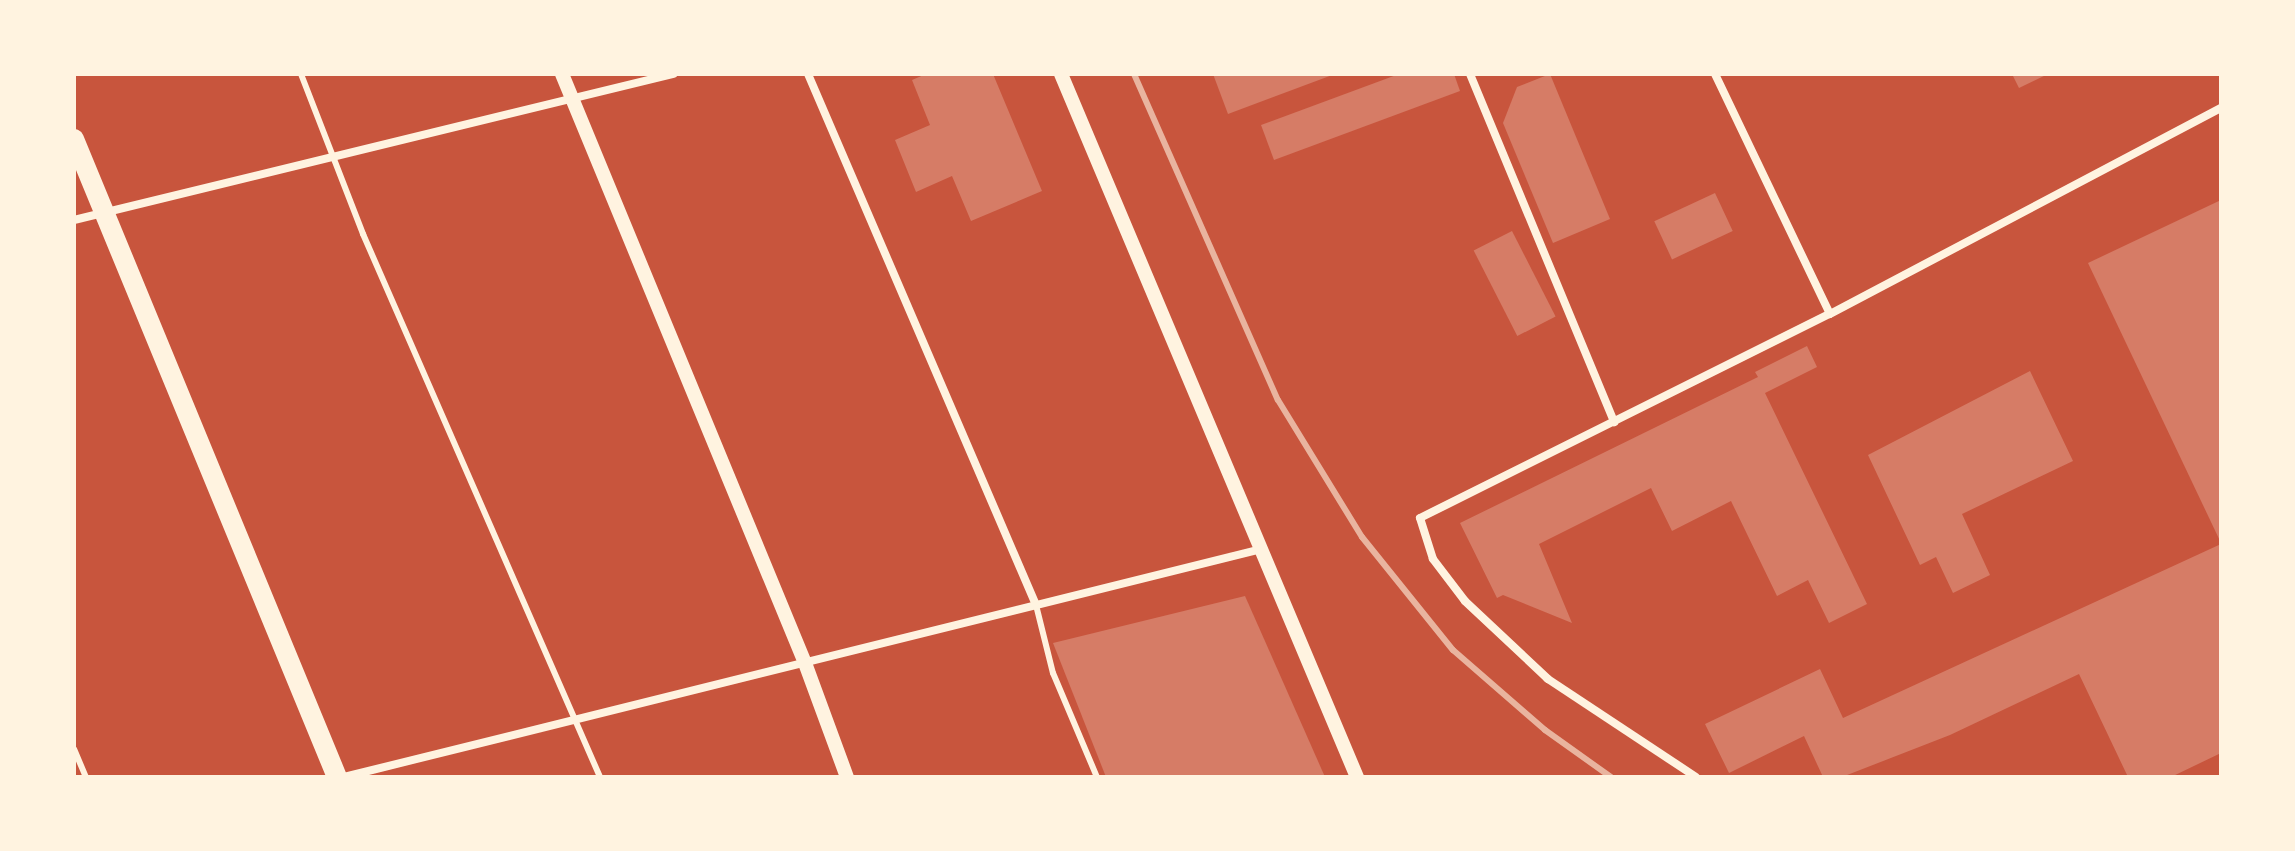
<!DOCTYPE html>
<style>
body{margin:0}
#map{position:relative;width:2295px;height:851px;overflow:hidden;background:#c8553d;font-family:"Exo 2",sans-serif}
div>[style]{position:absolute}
.building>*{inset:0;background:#d67c66;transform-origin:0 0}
.service>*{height:6px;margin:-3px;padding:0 3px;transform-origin:3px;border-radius:3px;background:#fff3e0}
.minor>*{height:8px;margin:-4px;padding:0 4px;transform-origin:4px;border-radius:4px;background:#fff3e0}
.tertiary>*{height:14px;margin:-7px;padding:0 7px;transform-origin:7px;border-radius:7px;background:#fff3e0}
.primary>*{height:20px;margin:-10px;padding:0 10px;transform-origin:10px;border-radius:10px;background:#fff3e0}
.rail>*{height:6px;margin:-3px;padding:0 3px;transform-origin:3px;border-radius:3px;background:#e9b49f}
span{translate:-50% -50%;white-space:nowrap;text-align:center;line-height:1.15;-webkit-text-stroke:8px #fff3e0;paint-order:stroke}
.frame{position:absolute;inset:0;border:76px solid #fff3e0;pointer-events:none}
</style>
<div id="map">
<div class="building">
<div style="clip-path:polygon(926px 74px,993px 74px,1042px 191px,971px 221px,952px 176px,916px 192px,895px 140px,930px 125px,912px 80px)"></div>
<div style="clip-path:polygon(1213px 74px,1335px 74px,1228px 114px)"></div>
<div style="clip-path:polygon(1399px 74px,1454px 74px,1460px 91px,1274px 160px,1261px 125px)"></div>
<div style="clip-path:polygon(1550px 74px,1610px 219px,1553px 243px,1503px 123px,1517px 87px)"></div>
<div style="clip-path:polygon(2012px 74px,2048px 74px,2019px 88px)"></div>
<div style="left:1715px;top:193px;width:42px;height:67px;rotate:65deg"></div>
<div style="clip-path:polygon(2221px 200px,2221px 543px,2088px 263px)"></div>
<div style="left:1512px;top:231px;width:96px;height:43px;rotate:63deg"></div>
<div style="clip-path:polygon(1807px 346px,1817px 367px,1765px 393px,1867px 604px,1829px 623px,1808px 580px,1777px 596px,1731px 501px,1672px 531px,1651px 488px,1539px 544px,1572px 623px,1503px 595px,1497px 598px,1460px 523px,1758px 377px,1755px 372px)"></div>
<div style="clip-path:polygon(2030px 371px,2073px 461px,1962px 514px,1990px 575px,1953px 593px,1936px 557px,1920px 565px,1868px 455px)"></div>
<div style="clip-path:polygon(2221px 544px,2221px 753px,2171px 777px,2128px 777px,2079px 674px,1950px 735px,1842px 777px,1823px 777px,1804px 736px,1729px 773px,1705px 724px,1820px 669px,1843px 718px)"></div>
<div style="clip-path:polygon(1245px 596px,1325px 777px,1106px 777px,1053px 643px)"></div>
</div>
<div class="service">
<div style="left:301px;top:74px;width:172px;rotate:68.8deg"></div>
<div style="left:363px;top:234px;width:592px;rotate:66.42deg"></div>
<div style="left:1036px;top:605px;width:70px;rotate:76deg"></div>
<div style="left:1053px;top:673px;width:113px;rotate:67.1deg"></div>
<div style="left:74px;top:749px;width:30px;rotate:67deg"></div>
</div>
<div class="minor">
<div style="left:808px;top:74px;width:578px;rotate:66.76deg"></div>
<div style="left:1470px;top:74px;width:377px;rotate:67.5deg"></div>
<div style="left:1715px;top:74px;width:266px;rotate:64.4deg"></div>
<div style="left:74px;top:220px;width:617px;rotate:-13.7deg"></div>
<div style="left:344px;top:777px;width:946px;rotate:-13.95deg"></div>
<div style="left:1696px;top:777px;width:178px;rotate:-146.5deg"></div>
<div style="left:1548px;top:679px;width:114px;rotate:-136.8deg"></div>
<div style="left:1465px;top:601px;width:53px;rotate:-127.3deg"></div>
<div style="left:1433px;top:559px;width:43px;rotate:-107.6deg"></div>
<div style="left:1420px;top:518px;width:458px;rotate:-26.5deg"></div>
<div style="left:1830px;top:314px;width:442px;rotate:-27.8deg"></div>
</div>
<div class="tertiary">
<div style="left:562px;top:74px;width:637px;rotate:67.58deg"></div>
<div style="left:805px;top:663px;width:121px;rotate:69.8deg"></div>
<div style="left:1061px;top:74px;width:763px;rotate:67.17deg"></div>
</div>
<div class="primary">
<div style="left:74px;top:139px;width:690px;rotate:67.6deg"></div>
</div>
<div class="rail">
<div style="left:1134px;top:74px;width:356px;rotate:66.2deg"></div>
<div style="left:1278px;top:400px;width:161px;rotate:58.5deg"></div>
<div style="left:1362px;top:537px;width:145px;rotate:51.2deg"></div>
<div style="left:1453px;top:650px;width:122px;rotate:41deg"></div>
<div style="left:1545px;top:730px;width:81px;rotate:35.5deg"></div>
</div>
<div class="frame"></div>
</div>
